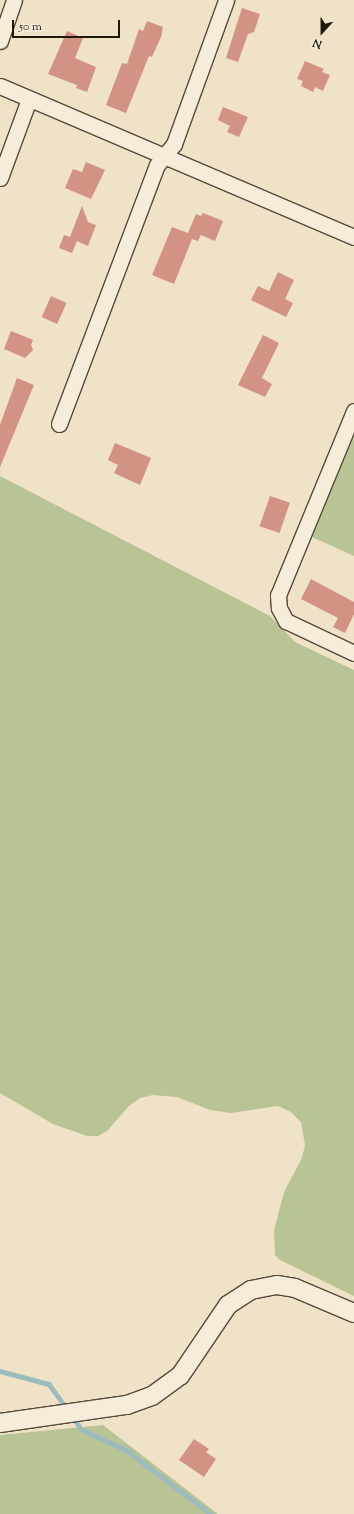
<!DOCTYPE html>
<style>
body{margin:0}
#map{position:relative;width:354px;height:1514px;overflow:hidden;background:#f0e2c6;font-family:"Sorts Mill Goudy",serif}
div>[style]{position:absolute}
.green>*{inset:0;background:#b8c396}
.stream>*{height:4.5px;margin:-2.25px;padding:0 2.25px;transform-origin:2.25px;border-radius:2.25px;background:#9dbcbd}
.building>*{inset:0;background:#d29284;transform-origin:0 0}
.roads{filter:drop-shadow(1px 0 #544a3a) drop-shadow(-1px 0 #544a3a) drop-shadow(0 1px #544a3a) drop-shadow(0 -1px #544a3a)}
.minor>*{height:15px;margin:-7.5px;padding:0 7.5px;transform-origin:7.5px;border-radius:7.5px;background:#f5ecda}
.tertiary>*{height:18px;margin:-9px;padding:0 9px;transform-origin:9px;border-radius:9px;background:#f5ecda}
span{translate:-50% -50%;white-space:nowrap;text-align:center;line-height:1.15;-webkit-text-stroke:3.5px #f5ecda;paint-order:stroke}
.north{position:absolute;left:302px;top:12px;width:40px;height:40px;-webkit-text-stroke:3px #f5ecda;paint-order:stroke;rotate:201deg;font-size:11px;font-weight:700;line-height:16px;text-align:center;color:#20170b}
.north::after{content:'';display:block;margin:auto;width:14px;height:18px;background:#20170b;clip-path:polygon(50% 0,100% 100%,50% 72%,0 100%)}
.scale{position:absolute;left:12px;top:20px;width:108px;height:18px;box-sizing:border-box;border:2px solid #20170b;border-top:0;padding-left:5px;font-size:12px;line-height:14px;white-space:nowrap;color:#20170b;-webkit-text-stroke:3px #f5ecda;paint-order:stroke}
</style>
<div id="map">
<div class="green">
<div style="clip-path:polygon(354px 433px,354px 556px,312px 537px)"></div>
<div style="clip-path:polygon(0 476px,270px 616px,295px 642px,354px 670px,354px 1296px,280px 1260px,275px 1255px,274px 1230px,280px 1207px,285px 1190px,302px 1158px,305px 1145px,301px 1122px,291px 1112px,278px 1106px,231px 1113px,210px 1110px,177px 1097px,153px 1095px,140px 1098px,129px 1106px,107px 1131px,98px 1136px,87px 1136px,53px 1124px,0 1093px)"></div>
<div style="clip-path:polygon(103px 1425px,218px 1514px,0 1514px,0 1435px)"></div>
</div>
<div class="stream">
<div style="left:0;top:1371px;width:51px;rotate:14.9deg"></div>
<div style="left:49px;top:1384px;width:31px;rotate:54deg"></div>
<div style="left:73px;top:1417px;width:14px;rotate:56deg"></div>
<div style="left:81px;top:1429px;width:52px;rotate:25.1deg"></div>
<div style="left:128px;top:1451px;width:104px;rotate:37.2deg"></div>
</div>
<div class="building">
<div style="clip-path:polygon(242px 8px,260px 14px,254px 32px,248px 34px,238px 62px,226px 58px)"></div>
<div style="clip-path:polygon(147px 21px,163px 27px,161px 37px,152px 57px,149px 56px,126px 113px,106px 105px,122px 63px,127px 64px,139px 29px,143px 31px)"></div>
<div style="clip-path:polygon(67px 31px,83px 38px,75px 58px,96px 67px,87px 92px,76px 88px,77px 85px,48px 74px)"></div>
<div style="clip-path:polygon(305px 61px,324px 69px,322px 72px,330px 75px,323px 91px,315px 87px,313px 92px,301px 86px,303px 81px,297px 79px)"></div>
<div style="clip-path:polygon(223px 107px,248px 117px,239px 137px,227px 132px,230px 126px,218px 120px)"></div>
<div style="clip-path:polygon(86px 162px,105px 170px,91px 199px,65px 188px,73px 169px,82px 172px)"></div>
<div style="clip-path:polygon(82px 206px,88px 222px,96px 225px,88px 246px,77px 241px,72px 253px,59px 248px,64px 235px,70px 237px)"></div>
<div style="clip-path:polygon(203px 213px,223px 221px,215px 241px,201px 235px,198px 241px,192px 239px,174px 284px,152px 275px,172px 227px,188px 233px,196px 214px,201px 216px)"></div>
<div style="clip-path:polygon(278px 272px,294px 280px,285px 299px,293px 303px,286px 317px,251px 300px,258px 286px,269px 291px)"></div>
<div style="left:51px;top:296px;width:17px;height:23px;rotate:24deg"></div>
<div style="clip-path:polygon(11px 331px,33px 340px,31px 345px,33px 350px,25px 358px,4px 349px)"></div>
<div style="clip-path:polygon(263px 335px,279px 343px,262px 378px,272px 384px,265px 397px,238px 385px)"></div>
<div style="clip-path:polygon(17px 378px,34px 385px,0 467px,0 425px)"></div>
<div style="clip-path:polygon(115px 443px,151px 458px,140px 485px,114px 473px,118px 465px,108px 460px)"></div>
<div style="left:270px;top:496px;width:21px;height:32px;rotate:19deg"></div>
<div style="clip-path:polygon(311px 579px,354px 602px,354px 614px,345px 633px,333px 627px,338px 618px,301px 599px)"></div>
<div style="clip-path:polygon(194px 1439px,209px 1449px,206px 1452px,216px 1459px,204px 1477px,179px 1460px)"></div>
</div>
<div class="roads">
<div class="minor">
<div style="left:0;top:41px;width:43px;rotate:-71.1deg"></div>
<div style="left:0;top:86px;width:385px;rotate:23.1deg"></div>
<div style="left:0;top:178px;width:84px;rotate:-69.8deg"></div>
<div style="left:354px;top:411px;width:199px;rotate:112.4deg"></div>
<div style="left:278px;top:595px;width:13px;rotate:86deg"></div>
<div style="left:279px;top:608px;width:15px;rotate:62deg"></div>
<div style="left:286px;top:621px;width:75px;rotate:25.2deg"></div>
<div style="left:59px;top:424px;width:277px;rotate:-69.3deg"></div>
<div style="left:157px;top:165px;width:27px;rotate:-51deg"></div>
<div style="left:174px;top:144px;width:153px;rotate:-70.1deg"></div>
</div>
<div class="tertiary">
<div style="left:0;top:1423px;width:128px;rotate:-8.1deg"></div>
<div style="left:127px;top:1405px;width:27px;rotate:-20deg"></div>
<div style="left:152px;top:1396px;width:34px;rotate:-36deg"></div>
<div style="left:180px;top:1376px;width:86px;rotate:-55.9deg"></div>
<div style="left:228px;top:1305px;width:27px;rotate:-33deg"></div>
<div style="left:251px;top:1290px;width:26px;rotate:-11deg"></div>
<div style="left:277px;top:1285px;width:18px;rotate:9deg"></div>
<div style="left:295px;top:1288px;width:64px;rotate:23deg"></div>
</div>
</div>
<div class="north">N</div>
<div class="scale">50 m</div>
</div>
